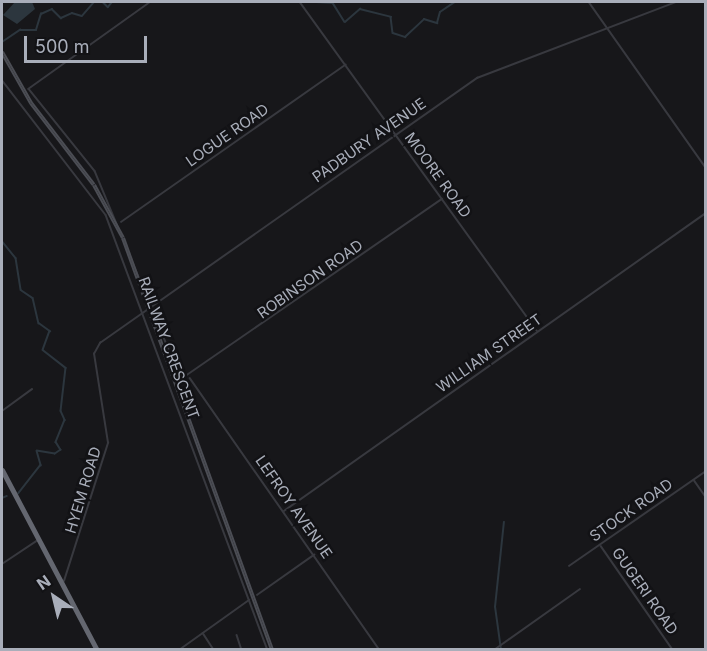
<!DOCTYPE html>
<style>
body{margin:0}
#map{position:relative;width:707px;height:651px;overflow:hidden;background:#17171a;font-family:Inter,sans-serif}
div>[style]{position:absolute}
.water>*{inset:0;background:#2c363e}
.stream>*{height:1.5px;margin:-0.75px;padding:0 0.75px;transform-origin:0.75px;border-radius:0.75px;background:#2c363e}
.street>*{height:1.5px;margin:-0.75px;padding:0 0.75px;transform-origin:0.75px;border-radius:0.75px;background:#38393f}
.highway>*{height:5px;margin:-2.5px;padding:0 2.5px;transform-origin:2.5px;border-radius:2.5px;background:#646770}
.rail>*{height:4px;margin-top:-2px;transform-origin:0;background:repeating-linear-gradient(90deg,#121215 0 4.5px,#4b4d54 0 9px);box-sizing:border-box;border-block:2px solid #4b4d54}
span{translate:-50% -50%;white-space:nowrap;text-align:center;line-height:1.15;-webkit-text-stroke:5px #121215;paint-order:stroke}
.street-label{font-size:15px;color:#a9aeba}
.frame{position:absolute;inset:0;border:3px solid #a9aeba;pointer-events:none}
.north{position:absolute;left:24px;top:567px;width:60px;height:60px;-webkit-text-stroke:4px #121215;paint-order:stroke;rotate:325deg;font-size:16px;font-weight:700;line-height:24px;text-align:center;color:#a9aeba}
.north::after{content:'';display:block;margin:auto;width:21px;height:27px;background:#a9aeba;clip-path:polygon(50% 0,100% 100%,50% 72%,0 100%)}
.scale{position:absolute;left:24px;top:36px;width:123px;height:27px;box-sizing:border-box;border:3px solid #a9aeba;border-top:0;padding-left:8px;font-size:18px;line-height:21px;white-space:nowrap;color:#a9aeba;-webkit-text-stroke:4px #121215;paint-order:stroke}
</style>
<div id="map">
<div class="water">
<div style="clip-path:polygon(15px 2px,32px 2px,35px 9px,17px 24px,3px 15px)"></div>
</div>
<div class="stream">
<div style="left:103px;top:2px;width:7px;rotate:45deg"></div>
<div style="left:108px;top:7px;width:6px;rotate:-51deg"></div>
<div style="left:202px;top:2px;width:4px"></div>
<div style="left:316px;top:2px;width:17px;rotate:3deg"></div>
<div style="left:333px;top:3px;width:22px;rotate:58deg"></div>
<div style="left:345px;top:22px;width:20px;rotate:-41deg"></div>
<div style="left:360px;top:9px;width:32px;rotate:14deg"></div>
<div style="left:391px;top:17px;width:16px;rotate:83deg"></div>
<div style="left:393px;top:33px;width:13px;rotate:18deg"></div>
<div style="left:405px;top:37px;width:26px;rotate:-43deg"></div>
<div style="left:424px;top:19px;width:14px;rotate:17deg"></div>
<div style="left:437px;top:23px;width:11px;rotate:-75deg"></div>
<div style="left:440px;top:12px;width:18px;rotate:-34deg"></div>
<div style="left:2px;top:42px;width:22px;rotate:-34deg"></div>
<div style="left:20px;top:30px;width:16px"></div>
<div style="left:36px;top:30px;width:17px;rotate:-73deg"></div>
<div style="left:41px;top:14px;width:12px;rotate:-24deg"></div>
<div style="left:52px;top:9px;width:13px;rotate:45deg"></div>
<div style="left:61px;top:18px;width:12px;rotate:-24deg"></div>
<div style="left:72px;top:13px;width:10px;rotate:17deg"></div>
<div style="left:82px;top:16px;width:18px;rotate:-49deg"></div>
<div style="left:2px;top:241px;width:22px;rotate:51deg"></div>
<div style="left:16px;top:258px;width:32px;rotate:81deg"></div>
<div style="left:21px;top:290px;width:14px;rotate:34deg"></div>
<div style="left:33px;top:298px;width:26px;rotate:77deg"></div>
<div style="left:39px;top:323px;width:14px;rotate:36deg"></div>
<div style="left:50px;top:331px;width:20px;rotate:110deg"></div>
<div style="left:43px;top:350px;width:29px;rotate:38deg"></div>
<div style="left:66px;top:368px;width:43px;rotate:96.6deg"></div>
<div style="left:61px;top:411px;width:10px;rotate:66deg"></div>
<div style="left:65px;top:420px;width:24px;rotate:112deg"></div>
<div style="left:56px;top:442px;width:9px;rotate:58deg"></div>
<div style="left:61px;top:450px;width:7px;rotate:146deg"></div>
<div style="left:55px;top:454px;width:18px;rotate:-171deg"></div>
<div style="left:37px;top:451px;width:15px;rotate:74deg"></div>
<div style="left:41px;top:465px;width:36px;rotate:128deg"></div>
<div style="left:2px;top:498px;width:5px;rotate:-22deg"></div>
<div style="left:501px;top:650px;width:43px;rotate:-97.9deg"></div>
<div style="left:495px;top:607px;width:85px;rotate:-84deg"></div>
</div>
<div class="street">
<div style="left:151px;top:2px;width:150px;rotate:144.5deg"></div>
<div style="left:29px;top:89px;width:105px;rotate:51.2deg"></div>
<div style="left:95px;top:171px;width:225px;rotate:67.5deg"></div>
<div style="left:181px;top:379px;width:317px;rotate:-34.6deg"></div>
<div style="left:300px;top:2px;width:405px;rotate:54.2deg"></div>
<div style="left:589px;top:2px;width:203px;rotate:54.8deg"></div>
<div style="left:2px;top:80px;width:170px;rotate:52.4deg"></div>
<div style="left:106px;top:215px;width:464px;rotate:69.6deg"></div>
<div style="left:121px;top:222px;width:274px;rotate:-35deg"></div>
<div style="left:190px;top:378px;width:332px;rotate:55.1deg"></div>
<div style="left:2px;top:411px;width:37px;rotate:-36deg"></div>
<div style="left:694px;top:480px;width:21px;rotate:55deg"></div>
<div style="left:284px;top:511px;width:517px;rotate:-35.23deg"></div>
<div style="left:601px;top:546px;width:126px;rotate:55.3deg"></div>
<div style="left:2px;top:564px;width:43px;rotate:-33.7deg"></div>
<div style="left:569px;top:566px;width:167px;rotate:-34.7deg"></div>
<div style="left:64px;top:581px;width:145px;rotate:-72.3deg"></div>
<div style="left:108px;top:443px;width:90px;rotate:-98.9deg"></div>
<div style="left:94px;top:354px;width:13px;rotate:-61deg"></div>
<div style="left:100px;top:343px;width:461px;rotate:-35.1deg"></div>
<div style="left:477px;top:78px;width:213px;rotate:-20.9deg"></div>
<div style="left:257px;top:595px;width:70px;rotate:-35.1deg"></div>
<div style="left:203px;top:633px;width:20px;rotate:57deg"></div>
<div style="left:237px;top:635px;width:16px;rotate:72deg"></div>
<div style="left:179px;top:650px;width:86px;rotate:-35.5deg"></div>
<div style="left:494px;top:650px;width:105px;rotate:-35.3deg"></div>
</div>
<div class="highway">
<div style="left:2px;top:470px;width:204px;rotate:62.2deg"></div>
</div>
<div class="rail">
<div style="left:2px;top:52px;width:59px;rotate:60.4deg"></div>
<div style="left:31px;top:103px;width:103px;rotate:52.5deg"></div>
<div style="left:94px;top:185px;width:60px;rotate:61.3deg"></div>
<div style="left:123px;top:238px;width:438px;rotate:70.1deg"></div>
</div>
<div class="street-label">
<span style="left:227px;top:135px;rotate:-35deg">LOGUE ROAD</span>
<span style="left:369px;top:140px;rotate:-35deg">PADBURY AVENUE</span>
<span style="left:438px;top:175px;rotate:54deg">MOORE ROAD</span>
<span style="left:310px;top:279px;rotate:-35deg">ROBINSON ROAD</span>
<span style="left:169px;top:348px;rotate:70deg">RAILWAY CRESCENT</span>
<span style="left:489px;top:353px;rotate:-35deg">WILLIAM STREET</span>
<span style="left:83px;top:490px;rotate:-73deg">HYEM ROAD</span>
<span style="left:294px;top:507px;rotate:55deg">LEFROY AVENUE</span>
<span style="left:631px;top:510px;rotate:-35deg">STOCK ROAD</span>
<span style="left:645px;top:591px;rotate:55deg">GUGERI ROAD</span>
</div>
<div class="frame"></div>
<div class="north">N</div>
<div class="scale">500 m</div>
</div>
